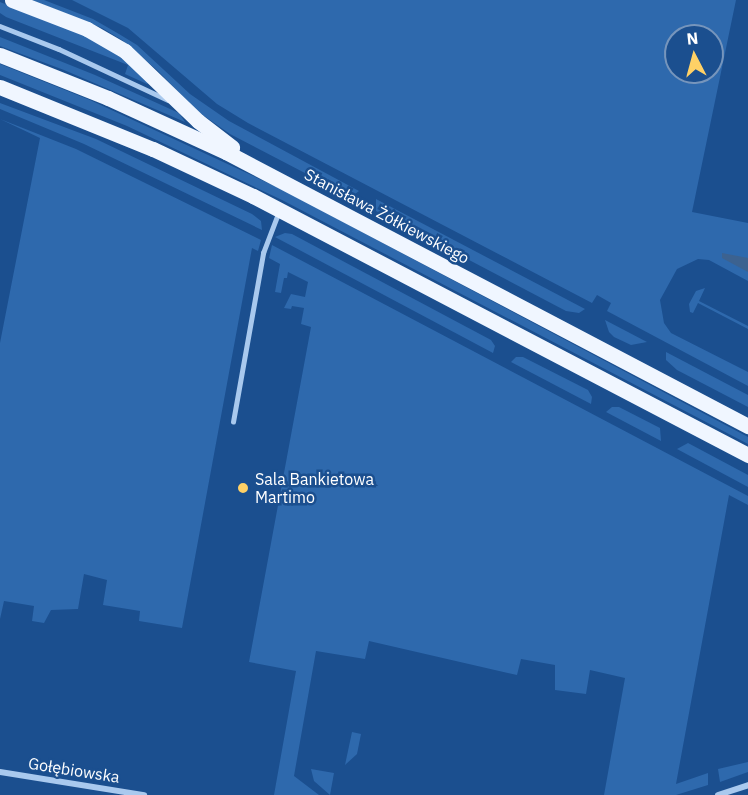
<!DOCTYPE html>
<meta charset="utf-8">
<style>
body{margin:0}
#map{position:relative;width:748px;height:795px;overflow:hidden;background:#1b4f8f;font-family:"IBM Plex Sans",sans-serif}
div>[style]{position:absolute}
.green>*{inset:0;background:#2e69ad}
.water>*{inset:0;background:#3c6290}
.service>*{height:4.5px;margin:-2.25px;padding:0 2.25px;transform-origin:2.25px;border-radius:2.25px;background:#a9c9ee}
.minor>*{height:6px;margin:-3px;padding:0 3px;transform-origin:3px;border-radius:3px;background:#a9c9ee}
.primary>*{height:15px;margin:-7.5px;padding:0 7.5px;transform-origin:7.5px;border-radius:7.5px;background:#f0f6ff}
.dots>*{width:16px;height:16px;translate:-50% -50%;box-sizing:border-box;border:3px solid #1b4f8f;border-radius:50%}
span{translate:-50% -50%;white-space:nowrap;text-align:center;line-height:1.15;-webkit-text-stroke:5px #1b4f8f;paint-order:stroke}
.street-label{font-size:16px;color:#fff}
.poi-label{font-size:16px;color:#fff}
.left{translate:0 -50%;text-align:left}
.north{position:absolute;left:664px;top:24px;width:60px;height:60px;box-sizing:border-box;background:#1b4f8f;border:2px solid #7695bc;border-radius:50%;rotate:354deg;font-size:16px;font-weight:700;line-height:24px;text-align:center;color:#fff}
.north::after{content:'';display:block;margin:auto;width:21px;height:27px;background:#ffd166;clip-path:polygon(50% 0,100% 100%,50% 72%,0 100%)}
</style>
<div id="map">
<div class="green">
<div style="clip-path:polygon(32px 0,44px 0,93px 19px,119px 34px,137px 45px,190px 94px,229px 121px,359px 191px,351px 197px,230px 134px,197px 111px,157px 70px,122px 40px,102px 28px)"></div>
<div style="clip-path:polygon(evenodd,72px 0,736px 0,692px 212px,748px 223px,748px 281px,709px 260px,698px 259px,677px 269px,660px 300px,664px 323px,671px 333px,748px 372px,748px 386px,607px 311px,611px 303px,597px 295px,592px 303px,248px 123px,217px 104px,128px 28px,72px 0,676px 36px,712px 36px,712px 72px,676px 72px,676px 36px)"></div>
<div style="clip-path:polygon(0 2px,80px 33px,114px 52px,150px 81px,147px 84px,125px 74px,128px 65px,6px 17px,0 13px)"></div>
<div style="clip-path:polygon(0 37px,95px 75px,179px 113px,185px 122px,64px 70px,0 46px)"></div>
<div style="clip-path:polygon(0 64px,90px 100px,281px 189px,748px 437px,748px 444px,282px 200px,127px 126px,0 75px)"></div>
<div style="clip-path:polygon(0 103px,96px 139px,252px 214px,261px 221px,262px 230px,84px 144px,0 109px)"></div>
<div style="clip-path:polygon(0 119px,76px 149px,261px 240px,258px 251px,252px 248px,182px 628px,139px 621px,140px 611px,103px 605px,107px 580px,84px 574px,78px 609px,51px 610px,44px 623px,32px 621px,34px 606px,4px 601px,0 619px,0 343px,40px 138px)"></div>
<div style="clip-path:polygon(376px 199px,585px 309px,579px 313px,566px 311px,376px 211px)"></div>
<div style="clip-path:polygon(285px 233px,292px 234px,491px 340px,495px 346px,493px 353px,275px 237px)"></div>
<div style="clip-path:polygon(272px 245px,748px 496px,748px 505px,729px 495px,676px 784px,708px 773px,708px 785px,676px 795px,604px 795px,625px 678px,590px 670px,586px 694px,555px 690px,555px 665px,521px 659px,517px 675px,369px 641px,365px 659px,316px 651px,294px 776px,319px 795px,274px 795px,296px 671px,249px 662px,311px 327px,301px 324px,304px 308px,292px 306px,291px 309px,284px 308px,291px 294px,305px 297px,308px 282px,288px 272px,287px 278px,284px 278px,281px 293px,275px 292px,280px 264px,269px 258px)"></div>
<div style="clip-path:polygon(705px 288px,699px 301px,748px 326px,748px 329px,698px 303px,693px 313px,690px 312px,689px 304px,696px 291px)"></div>
<div style="clip-path:polygon(605px 320px,647px 342px,631px 345px,614px 337px,609px 332px)"></div>
<div style="clip-path:polygon(666px 352px,748px 395px,748px 407px,677px 370px,666px 360px)"></div>
<div style="clip-path:polygon(516px 357px,523px 357px,588px 390px,592px 397px,591px 404px,511px 362px)"></div>
<div style="clip-path:polygon(612px 407px,619px 407px,660px 428px,661px 441px,606px 412px)"></div>
<div style="clip-path:polygon(688px 443px,748px 475px,748px 487px,677px 449px)"></div>
<div style="clip-path:polygon(352px 732px,361px 734px,357px 754px,345px 765px)"></div>
<div style="clip-path:polygon(748px 762px,748px 772px,720px 782px,718px 769px)"></div>
<div style="clip-path:polygon(311px 769px,334px 773px,330px 795px,314px 781px)"></div>
</div>
<div class="water">
<div style="clip-path:polygon(722px 253px,748px 258px,748px 272px,722px 258px)"></div>
</div>
<div class="service">
<div style="left:0;top:26px;width:63px;rotate:21.3deg"></div>
<div style="left:59px;top:49px;width:120px;rotate:25.1deg"></div>
<div style="left:233px;top:422px;width:172px;rotate:-79.9deg"></div>
<div style="left:263px;top:253px;width:45px;rotate:-69.1deg"></div>
</div>
<div class="minor">
<div style="left:0;top:772px;width:146px;rotate:9.1deg"></div>
<div style="left:718px;top:795px;width:32px;rotate:-18deg"></div>
</div>
<div class="primary">
<div style="left:12px;top:0;width:80px;rotate:21.1deg"></div>
<div style="left:87px;top:29px;width:44px;rotate:30.1deg"></div>
<div style="left:125px;top:51px;width:101px;rotate:43.8deg"></div>
<div style="left:198px;top:121px;width:43px;rotate:37.4deg"></div>
<div style="left:0;top:55px;width:116px;rotate:21.7deg"></div>
<div style="left:108px;top:98px;width:130px;rotate:24.6deg"></div>
<div style="left:226px;top:152px;width:590px;rotate:27.7deg"></div>
<div style="left:0;top:87px;width:165px;rotate:22.1deg"></div>
<div style="left:153px;top:149px;width:110px;rotate:25.2deg"></div>
<div style="left:253px;top:196px;width:559px;rotate:27.62deg"></div>
</div>
<div class="dots">
<div style="left:243px;top:488px;background:#ffd166"></div>
</div>
<div class="street-label">
<span style="left:387px;top:216px;rotate:28deg">Stanisława Żółkiewskiego</span>
<span style="left:74px;top:770px;rotate:9deg">Gołębiowska</span>
</div>
<div class="poi-label">
<span class="left" style="left:255px;top:488px">Sala Bankietowa<br>Martimo</span>
</div>
<div class="north">N</div>
</div>
